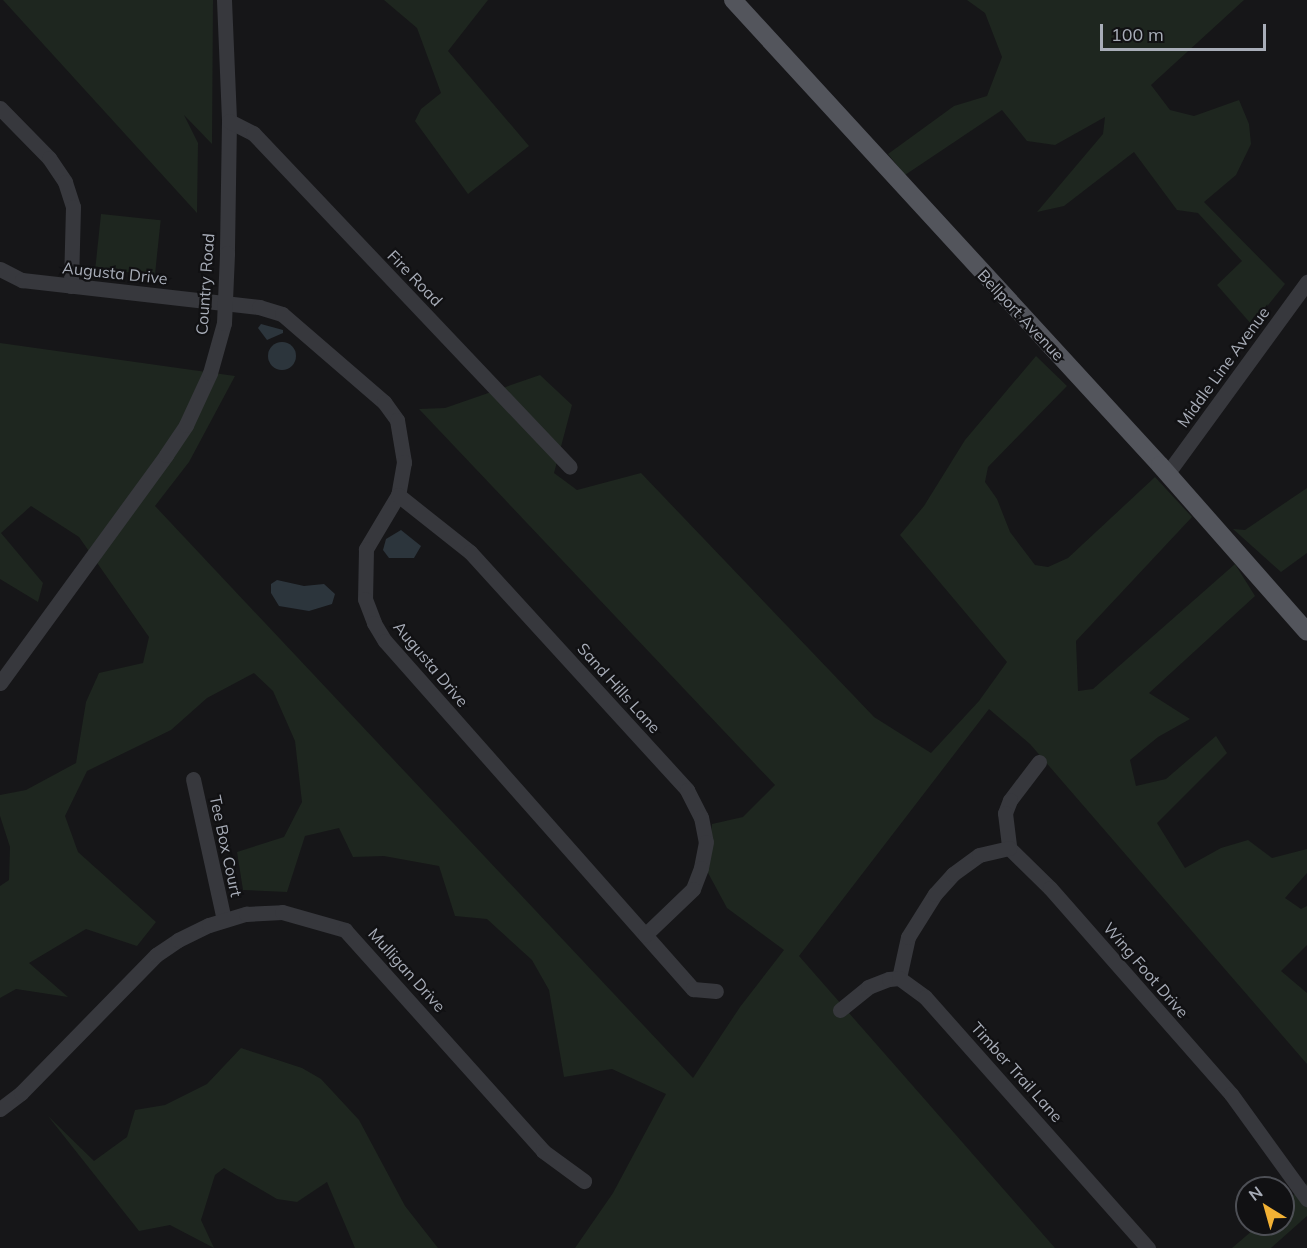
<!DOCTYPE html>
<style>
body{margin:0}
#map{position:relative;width:1307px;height:1248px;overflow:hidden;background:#161618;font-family:Mulish,sans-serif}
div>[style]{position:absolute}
.green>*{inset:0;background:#1e261f;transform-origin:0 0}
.water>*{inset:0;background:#2c353c}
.round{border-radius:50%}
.minor>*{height:15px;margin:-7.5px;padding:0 7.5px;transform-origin:7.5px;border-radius:7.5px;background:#37383d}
.major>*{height:18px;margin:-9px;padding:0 9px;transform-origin:9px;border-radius:9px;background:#53555c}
.minor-bridge>*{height:15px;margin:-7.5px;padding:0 7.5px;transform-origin:7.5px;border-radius:7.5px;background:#37383d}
span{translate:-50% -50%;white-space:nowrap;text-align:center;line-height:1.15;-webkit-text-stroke:4.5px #111113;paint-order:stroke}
.street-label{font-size:16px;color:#a8adb8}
.north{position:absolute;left:1235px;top:1176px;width:60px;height:60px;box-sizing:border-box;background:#111113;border:2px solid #4d4f55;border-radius:50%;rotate:323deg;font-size:16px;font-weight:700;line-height:24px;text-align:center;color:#a8adb8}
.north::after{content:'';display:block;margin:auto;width:21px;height:27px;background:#f2b134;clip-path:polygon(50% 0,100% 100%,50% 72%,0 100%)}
.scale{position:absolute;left:1100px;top:24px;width:166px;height:27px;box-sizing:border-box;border:3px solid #a8adb8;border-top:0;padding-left:8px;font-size:18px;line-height:21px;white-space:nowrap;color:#a8adb8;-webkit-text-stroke:4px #111113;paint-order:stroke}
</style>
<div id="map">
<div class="green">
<div style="clip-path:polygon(3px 0,213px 0,212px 144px,184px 115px,198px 143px,197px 213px)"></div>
<div style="clip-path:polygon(384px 0,488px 0,448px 51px,529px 146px,468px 194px,415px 121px,421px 109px,441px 93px,417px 28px)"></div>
<div style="clip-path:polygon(967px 0,1244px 0,1151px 85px,1170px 110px,1194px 116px,1239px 100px,1249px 124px,1251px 144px,1236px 175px,1204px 202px,1285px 284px,1252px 325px,1217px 285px,1242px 261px,1198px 213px,1177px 210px,1134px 152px,1064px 206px,1037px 212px,1103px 134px,1105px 117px,1055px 145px,1027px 141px,1002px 110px,905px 175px,888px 154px,954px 106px,987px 96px,1002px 57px,985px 13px)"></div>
<div style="left:101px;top:214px;width:60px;height:55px;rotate:6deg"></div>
<div style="clip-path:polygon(0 343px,235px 376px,189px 462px,155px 506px,693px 1078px,740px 1007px,784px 950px,727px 908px,707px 871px,712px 824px,743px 817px,775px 785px,419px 409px,445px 408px,540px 375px,572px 405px,554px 473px,577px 490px,641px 473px,874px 717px,931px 753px,979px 701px,1007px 662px,900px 535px,924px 506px,965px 440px,1036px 356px,1067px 386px,988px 467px,985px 482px,997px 499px,1010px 532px,1035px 565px,1048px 567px,1068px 558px,1155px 477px,1192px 517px,1076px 641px,1078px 691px,1093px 689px,1235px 564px,1255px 596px,1149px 693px,1190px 719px,1158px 737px,1130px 760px,1136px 786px,1166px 779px,1216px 736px,1227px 753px,1157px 823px,1185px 868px,1221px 848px,1248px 840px,1272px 858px,1307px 849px,1307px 873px,1285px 898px,1301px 909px,1307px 906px,1307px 945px,1281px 971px,1307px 993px,1307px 1064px,1030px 744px,989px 709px,799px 956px,1055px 1248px,575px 1248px,613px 1193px,666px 1094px,612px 1069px,564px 1077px,549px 990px,532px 960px,487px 919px,455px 916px,439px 866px,384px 856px,353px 857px,339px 828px,305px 836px,287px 892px,243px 890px,237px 852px,284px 837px,302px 802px,295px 741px,273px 691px,254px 673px,207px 698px,171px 730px,87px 771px,65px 816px,78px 852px,156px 922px,137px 946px,86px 929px,29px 963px,68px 997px,16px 989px,0 998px,0 886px,9px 880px,10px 847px,0 816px,0 795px,26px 790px,76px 763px,86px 702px,99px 673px,143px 663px,149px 637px,79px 537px,31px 506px,1px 533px,43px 583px,38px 602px,0 579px)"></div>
<div style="clip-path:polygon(1307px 488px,1307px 553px,1281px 572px,1233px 529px,1245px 530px)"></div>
<div style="clip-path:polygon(241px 1048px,302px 1068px,321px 1079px,359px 1120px,405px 1206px,438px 1248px,355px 1248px,327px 1182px,297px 1202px,277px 1199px,224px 1168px,215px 1175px,201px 1220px,214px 1248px,170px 1225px,139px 1231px,48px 1116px,94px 1161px,127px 1137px,135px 1110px,165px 1105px,207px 1084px)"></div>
<div style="clip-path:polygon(1307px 1183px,1307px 1216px,1271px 1248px,1232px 1248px,1260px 1224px,1283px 1224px,1283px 1204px)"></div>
</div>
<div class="water">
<div style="clip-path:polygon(261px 324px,283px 330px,283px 333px,267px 340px,258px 328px)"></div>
<div class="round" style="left:268px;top:342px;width:28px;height:28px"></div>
<div style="clip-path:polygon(401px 530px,421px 546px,414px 558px,389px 558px,383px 550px,386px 539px)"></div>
<div style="clip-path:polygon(277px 580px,304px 586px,324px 584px,335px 594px,332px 604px,309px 611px,279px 606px,271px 593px,271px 584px)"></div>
</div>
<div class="minor">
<div style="left:224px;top:0;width:121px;rotate:87.6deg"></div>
<div style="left:229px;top:121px;width:132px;rotate:90.9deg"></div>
<div style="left:0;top:108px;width:70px;rotate:45.6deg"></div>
<div style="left:49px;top:158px;width:29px;rotate:56deg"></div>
<div style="left:65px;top:182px;width:26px;rotate:72deg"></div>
<div style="left:73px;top:207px;width:79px;rotate:91.5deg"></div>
<div style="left:229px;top:121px;width:27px;rotate:27deg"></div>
<div style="left:253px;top:133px;width:460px;rotate:46.5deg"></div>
<div style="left:0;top:269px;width:25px;rotate:27deg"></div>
<div style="left:22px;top:280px;width:239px;rotate:6.5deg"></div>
<div style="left:259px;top:307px;width:24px;rotate:17deg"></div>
<div style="left:282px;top:314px;width:135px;rotate:40.8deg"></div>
<div style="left:384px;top:402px;width:22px;rotate:54deg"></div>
<div style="left:397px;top:420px;width:43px;rotate:80.5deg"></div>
<div style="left:404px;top:462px;width:34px;rotate:100deg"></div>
<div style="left:398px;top:495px;width:63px;rotate:120.7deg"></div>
<div style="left:366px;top:549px;width:50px;rotate:91.1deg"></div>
<div style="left:365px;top:599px;width:26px;rotate:69deg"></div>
<div style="left:374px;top:623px;width:21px;rotate:59deg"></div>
<div style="left:385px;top:641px;width:465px;rotate:48.5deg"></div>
<div style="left:693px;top:989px;width:23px;rotate:5deg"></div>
<div style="left:1167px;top:474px;width:238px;rotate:-53.9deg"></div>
<div style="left:398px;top:495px;width:92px;rotate:38.4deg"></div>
<div style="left:470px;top:552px;width:322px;rotate:47.6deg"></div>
<div style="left:687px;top:790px;width:30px;rotate:63deg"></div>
<div style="left:701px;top:817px;width:25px;rotate:79deg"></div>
<div style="left:706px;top:842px;width:26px;rotate:101deg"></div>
<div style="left:701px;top:868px;width:22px;rotate:111deg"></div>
<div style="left:693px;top:889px;width:66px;rotate:136.2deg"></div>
<div style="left:0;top:683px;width:282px;rotate:-53.9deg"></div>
<div style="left:166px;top:455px;width:36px;rotate:-56deg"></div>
<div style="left:186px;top:425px;width:57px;rotate:-65.2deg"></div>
<div style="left:1039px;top:762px;width:48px;rotate:127.3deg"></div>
<div style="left:1010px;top:800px;width:14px;rotate:111deg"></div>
<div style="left:1005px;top:813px;width:35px;rotate:83deg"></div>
<div style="left:1009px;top:848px;width:57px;rotate:44.3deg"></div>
<div style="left:1050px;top:888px;width:274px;rotate:48.7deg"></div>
<div style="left:1231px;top:1094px;width:130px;rotate:54.1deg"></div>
<div style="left:193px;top:779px;width:144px;rotate:77.6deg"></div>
<div style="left:899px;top:978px;width:42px;rotate:-77.6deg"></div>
<div style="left:908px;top:937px;width:51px;rotate:-57.9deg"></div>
<div style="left:935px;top:894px;width:27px;rotate:-48deg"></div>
<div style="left:953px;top:874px;width:32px;rotate:-36deg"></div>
<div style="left:979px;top:855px;width:31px;rotate:-13deg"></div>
<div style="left:840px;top:1010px;width:36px;rotate:-39deg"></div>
<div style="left:868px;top:987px;width:22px;rotate:-21deg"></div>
<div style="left:889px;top:979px;width:10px;rotate:-6deg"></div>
<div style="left:899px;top:978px;width:32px;rotate:36deg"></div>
<div style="left:925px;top:997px;width:336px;rotate:48.4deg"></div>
<div style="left:0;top:1109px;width:26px;rotate:-37deg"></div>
<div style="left:21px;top:1093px;width:193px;rotate:-45.6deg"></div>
<div style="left:156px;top:955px;width:27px;rotate:-34deg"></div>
<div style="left:178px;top:940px;width:34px;rotate:-26deg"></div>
<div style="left:209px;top:925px;width:39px;rotate:-17deg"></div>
<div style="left:246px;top:914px;width:36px;rotate:-3deg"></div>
<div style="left:282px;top:912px;width:66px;rotate:15.9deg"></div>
<div style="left:345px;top:930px;width:297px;rotate:48.1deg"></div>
<div style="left:543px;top:1151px;width:51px;rotate:36.2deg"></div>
</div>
<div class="major">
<div style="left:733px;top:0;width:631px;rotate:47.44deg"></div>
<div style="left:1160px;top:465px;width:222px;rotate:48.6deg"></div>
</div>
<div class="minor-bridge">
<div style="left:210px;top:373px;width:52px;rotate:-74.4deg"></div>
<div style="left:224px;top:323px;width:70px;rotate:-87.5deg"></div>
</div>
<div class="street-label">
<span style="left:115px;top:273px;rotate:6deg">Augusta Drive</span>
<span style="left:415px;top:278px;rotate:46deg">Fire Road</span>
<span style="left:205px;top:284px;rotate:-86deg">Country Road</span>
<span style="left:1021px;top:315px;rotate:47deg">Bellport Avenue</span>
<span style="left:1223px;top:367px;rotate:-54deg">Middle Line Avenue</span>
<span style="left:431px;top:664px;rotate:50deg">Augusta Drive</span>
<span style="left:619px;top:688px;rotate:48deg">Sand Hills Lane</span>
<span style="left:226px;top:846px;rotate:78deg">Tee Box Court</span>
<span style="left:407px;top:970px;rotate:48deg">Mulligan Drive</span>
<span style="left:1146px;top:970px;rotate:49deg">Wing Foot Drive</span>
<span style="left:1017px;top:1072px;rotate:48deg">Timber Trail Lane</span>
</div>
<div class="north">N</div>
<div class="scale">100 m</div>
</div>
